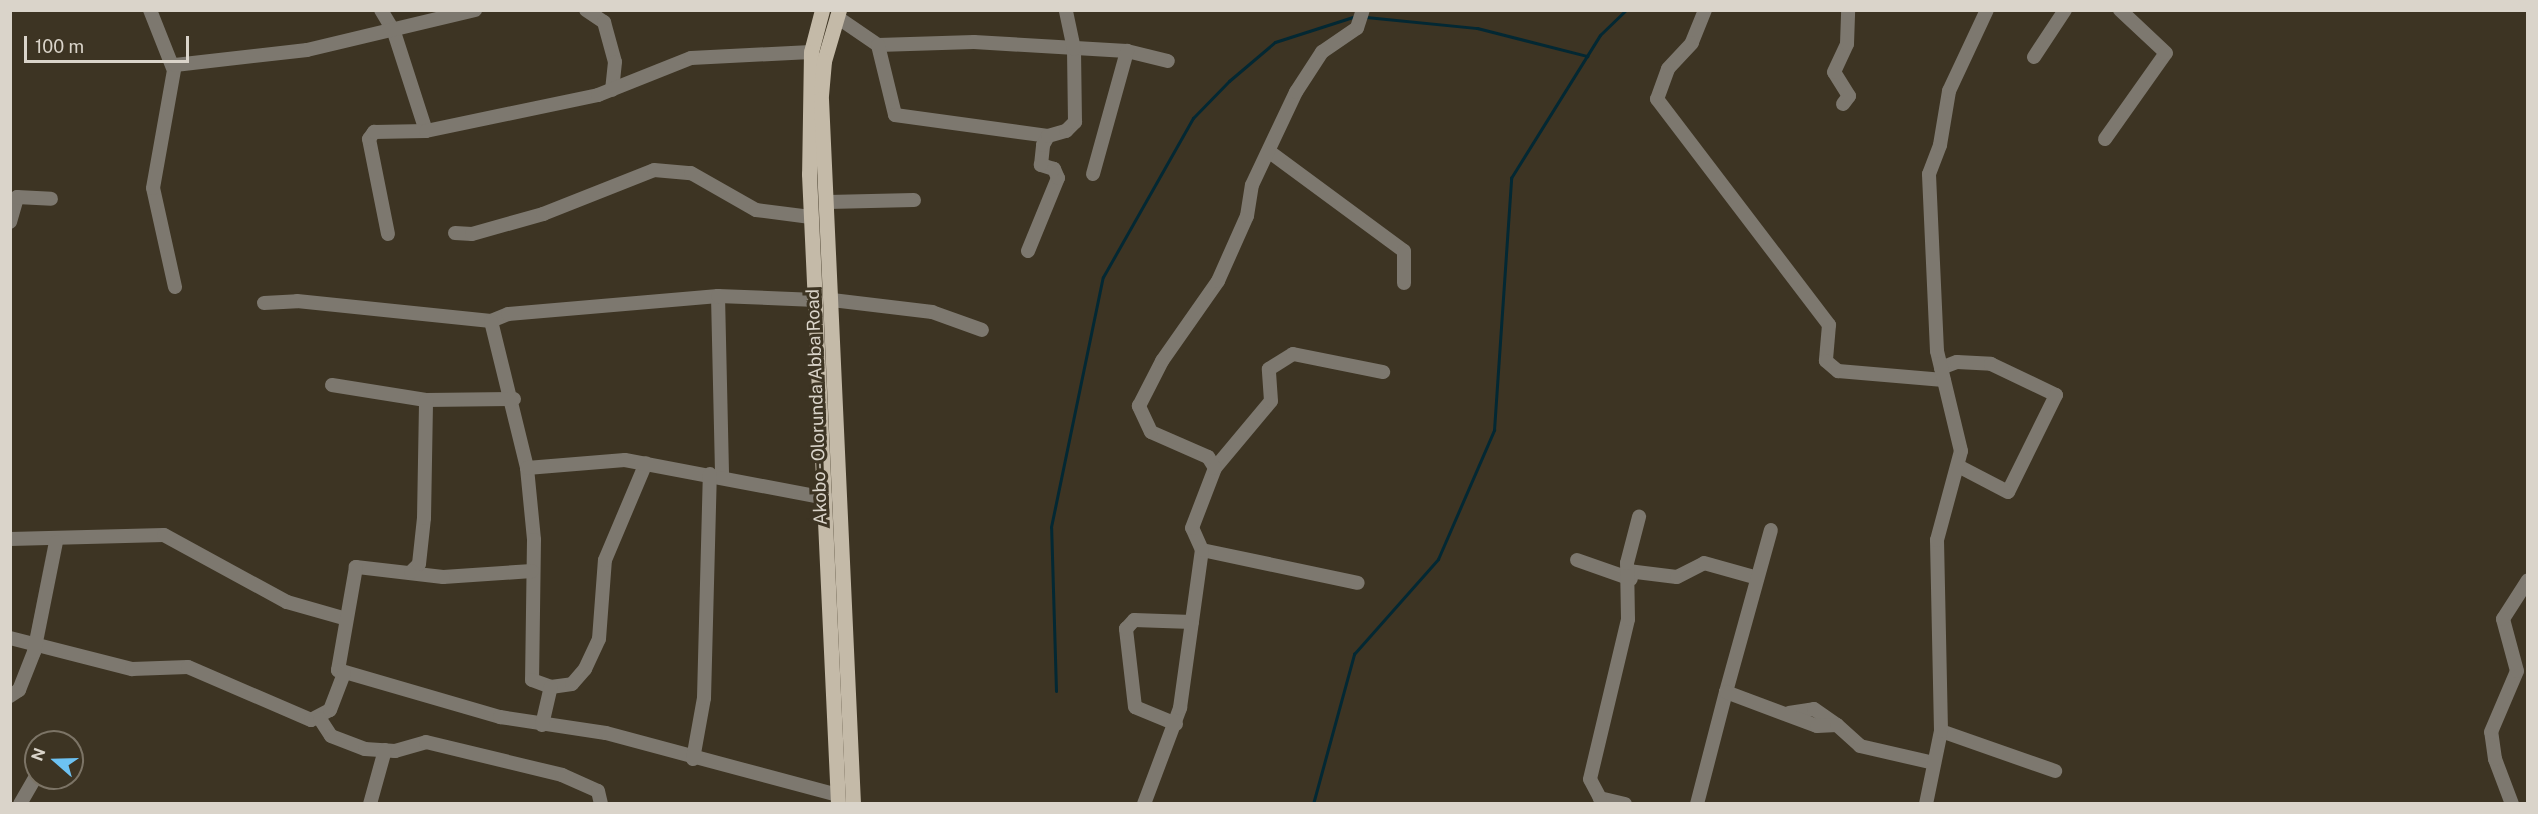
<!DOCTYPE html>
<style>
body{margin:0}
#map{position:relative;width:2538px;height:814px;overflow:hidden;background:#3d3423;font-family:"Public Sans",sans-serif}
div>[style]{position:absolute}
.stream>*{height:3px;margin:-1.5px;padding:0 1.5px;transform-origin:1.5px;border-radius:1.5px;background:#032833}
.minor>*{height:14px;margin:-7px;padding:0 7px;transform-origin:7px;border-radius:7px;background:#7d786f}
.major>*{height:15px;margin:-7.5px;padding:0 7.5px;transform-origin:7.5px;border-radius:7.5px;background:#c4baa8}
span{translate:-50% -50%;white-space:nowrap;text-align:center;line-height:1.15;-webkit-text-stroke:6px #3d3423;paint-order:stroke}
.street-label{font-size:18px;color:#dad4ca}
.frame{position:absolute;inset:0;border:12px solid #dad4ca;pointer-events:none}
.north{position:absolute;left:24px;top:730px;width:60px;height:60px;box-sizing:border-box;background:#3d3423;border:2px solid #7c7466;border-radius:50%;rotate:290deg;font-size:16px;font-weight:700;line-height:24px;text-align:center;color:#dad4ca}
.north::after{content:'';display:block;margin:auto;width:21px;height:27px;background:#6dc2f3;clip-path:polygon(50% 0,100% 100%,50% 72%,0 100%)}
.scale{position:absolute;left:24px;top:36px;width:165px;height:27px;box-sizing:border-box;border:3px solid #dad4ca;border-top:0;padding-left:8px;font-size:18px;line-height:21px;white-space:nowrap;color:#dad4ca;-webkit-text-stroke:4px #3d3423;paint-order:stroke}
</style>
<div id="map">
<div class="stream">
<div style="left:1366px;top:17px;width:112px;rotate:5.7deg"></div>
<div style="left:1477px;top:28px;width:114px;rotate:14.3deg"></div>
<div style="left:1056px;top:691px;width:164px;rotate:-91.7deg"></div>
<div style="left:1051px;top:527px;width:255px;rotate:-78.3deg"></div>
<div style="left:1103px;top:277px;width:183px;rotate:-60.5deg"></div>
<div style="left:1193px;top:118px;width:52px;rotate:-45.8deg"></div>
<div style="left:1229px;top:81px;width:60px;rotate:-40.3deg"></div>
<div style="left:1275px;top:42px;width:85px;rotate:-17.8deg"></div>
<div style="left:1313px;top:804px;width:156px;rotate:-74.7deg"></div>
<div style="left:1354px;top:654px;width:127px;rotate:-48.5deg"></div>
<div style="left:1438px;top:559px;width:141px;rotate:-66.5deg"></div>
<div style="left:1494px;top:430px;width:253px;rotate:-86.1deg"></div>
<div style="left:1511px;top:178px;width:168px;rotate:-58.1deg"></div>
<div style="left:1600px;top:35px;width:36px;rotate:-44deg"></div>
</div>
<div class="minor">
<div style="left:150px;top:10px;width:62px;rotate:68.4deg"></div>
<div style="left:381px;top:10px;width:26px;rotate:59deg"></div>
<div style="left:394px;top:32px;width:104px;rotate:72.1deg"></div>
<div style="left:586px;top:10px;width:22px;rotate:34deg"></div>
<div style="left:604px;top:22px;width:41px;rotate:74.6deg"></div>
<div style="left:615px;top:62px;width:28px;rotate:96deg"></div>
<div style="left:1705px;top:10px;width:35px;rotate:112deg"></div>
<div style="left:1692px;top:43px;width:35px;rotate:133deg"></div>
<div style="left:1668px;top:69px;width:32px;rotate:110deg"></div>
<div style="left:1657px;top:99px;width:284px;rotate:52.7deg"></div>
<div style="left:1829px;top:325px;width:36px;rotate:95deg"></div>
<div style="left:1826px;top:361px;width:16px;rotate:40deg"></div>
<div style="left:1838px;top:371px;width:106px;rotate:4.9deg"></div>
<div style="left:837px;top:17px;width:50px;rotate:34.3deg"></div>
<div style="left:878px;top:45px;width:96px;rotate:-1.8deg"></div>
<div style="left:974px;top:42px;width:153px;rotate:3.4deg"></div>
<div style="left:1127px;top:51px;width:42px;rotate:13.7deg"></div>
<div style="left:878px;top:45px;width:72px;rotate:76.3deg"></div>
<div style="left:895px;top:115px;width:154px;rotate:7.8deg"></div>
<div style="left:2034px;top:57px;width:56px;rotate:-56.6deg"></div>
<div style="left:1843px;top:104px;width:10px;rotate:-53deg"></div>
<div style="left:1849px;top:96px;width:28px;rotate:-122deg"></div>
<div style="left:1834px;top:72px;width:31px;rotate:-65deg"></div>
<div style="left:1847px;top:44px;width:34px;rotate:-88deg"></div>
<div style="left:2105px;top:139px;width:105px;rotate:-54.7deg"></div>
<div style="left:2166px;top:53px;width:63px;rotate:-136.9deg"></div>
<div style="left:1271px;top:153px;width:165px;rotate:36.4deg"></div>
<div style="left:1404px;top:251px;width:32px;rotate:90deg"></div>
<div style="left:1093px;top:174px;width:128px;rotate:-74.5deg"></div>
<div style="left:828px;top:202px;width:86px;rotate:-1.3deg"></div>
<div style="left:10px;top:222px;width:26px;rotate:-74deg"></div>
<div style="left:17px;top:197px;width:34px;rotate:3deg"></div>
<div style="left:455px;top:233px;width:17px;rotate:3deg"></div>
<div style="left:472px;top:234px;width:74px;rotate:-15.7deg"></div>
<div style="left:543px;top:214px;width:119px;rotate:-21.6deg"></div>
<div style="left:654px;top:170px;width:37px;rotate:5deg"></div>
<div style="left:691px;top:173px;width:75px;rotate:29.6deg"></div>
<div style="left:756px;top:210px;width:55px;rotate:7.3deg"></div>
<div style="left:388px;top:234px;width:97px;rotate:-101.3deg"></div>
<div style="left:369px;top:139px;width:9px;rotate:-54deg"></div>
<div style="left:374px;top:132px;width:52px;rotate:-1.1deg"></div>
<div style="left:426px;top:131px;width:176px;rotate:-11.8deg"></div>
<div style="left:598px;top:95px;width:100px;rotate:-21.7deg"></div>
<div style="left:691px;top:58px;width:120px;rotate:-2.9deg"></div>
<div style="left:1028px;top:251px;width:79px;rotate:-67.7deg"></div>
<div style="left:1058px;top:178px;width:10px;rotate:-114deg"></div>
<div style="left:1054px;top:169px;width:14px;rotate:-163deg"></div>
<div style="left:1041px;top:165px;width:20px;rotate:-84deg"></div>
<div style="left:1043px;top:145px;width:10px;rotate:-61deg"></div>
<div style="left:1048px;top:136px;width:19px;rotate:-16deg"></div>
<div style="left:1066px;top:131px;width:13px;rotate:-45deg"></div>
<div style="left:1075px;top:122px;width:73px;rotate:-90.8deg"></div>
<div style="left:1074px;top:49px;width:40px;rotate:-102deg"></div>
<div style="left:175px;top:287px;width:101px;rotate:-102.5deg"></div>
<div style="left:153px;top:188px;width:125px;rotate:-79.9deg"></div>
<div style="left:175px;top:65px;width:133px;rotate:-6.5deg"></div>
<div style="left:307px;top:50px;width:173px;rotate:-13.4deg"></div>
<div style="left:718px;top:296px;width:180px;rotate:88.7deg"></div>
<div style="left:832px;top:300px;width:101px;rotate:6.8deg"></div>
<div style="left:932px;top:312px;width:53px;rotate:19.8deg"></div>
<div style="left:264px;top:303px;width:33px;rotate:-3deg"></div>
<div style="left:297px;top:301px;width:195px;rotate:5.9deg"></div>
<div style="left:491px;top:321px;width:18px;rotate:-22deg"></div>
<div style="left:508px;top:314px;width:211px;rotate:-4.9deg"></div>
<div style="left:718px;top:296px;width:98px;rotate:2.3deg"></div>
<div style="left:491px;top:321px;width:151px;rotate:76.2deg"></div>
<div style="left:527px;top:468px;width:72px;rotate:84.4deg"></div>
<div style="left:534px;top:540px;width:140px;rotate:90.8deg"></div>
<div style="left:532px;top:680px;width:20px;rotate:20deg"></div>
<div style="left:551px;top:687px;width:21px;rotate:-8deg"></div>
<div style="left:572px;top:684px;width:20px;rotate:-49deg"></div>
<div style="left:585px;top:669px;width:33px;rotate:-65deg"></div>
<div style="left:599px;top:639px;width:79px;rotate:-85.7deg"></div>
<div style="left:605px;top:560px;width:105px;rotate:-67.1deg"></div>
<div style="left:1941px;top:368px;width:17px;rotate:-21deg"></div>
<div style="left:1957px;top:362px;width:34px;rotate:3deg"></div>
<div style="left:1991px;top:364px;width:72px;rotate:25.5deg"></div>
<div style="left:2056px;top:395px;width:108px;rotate:116.3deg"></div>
<div style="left:2008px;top:492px;width:56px;rotate:-152.5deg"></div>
<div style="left:332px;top:385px;width:95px;rotate:9.1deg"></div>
<div style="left:426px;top:400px;width:88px;rotate:-0.7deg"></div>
<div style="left:527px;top:468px;width:98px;rotate:-4.7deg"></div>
<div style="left:625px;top:460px;width:205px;rotate:10.7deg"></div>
<div style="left:1215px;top:468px;width:87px;rotate:-50.1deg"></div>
<div style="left:1271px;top:401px;width:32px;rotate:-94deg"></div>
<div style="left:1269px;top:369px;width:28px;rotate:-32deg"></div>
<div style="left:1293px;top:354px;width:92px;rotate:11.3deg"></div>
<div style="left:10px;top:539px;width:154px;rotate:-1.5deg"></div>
<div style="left:164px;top:535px;width:140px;rotate:28.6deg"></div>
<div style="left:287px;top:602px;width:58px;rotate:15.9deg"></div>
<div style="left:1202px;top:550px;width:159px;rotate:11.9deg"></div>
<div style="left:1577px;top:560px;width:57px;rotate:19.4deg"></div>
<div style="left:532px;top:571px;width:89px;rotate:176.1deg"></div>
<div style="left:443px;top:577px;width:88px;rotate:-173.4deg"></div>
<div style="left:356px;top:567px;width:105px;rotate:99.9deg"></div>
<div style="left:338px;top:670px;width:169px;rotate:16.2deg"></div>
<div style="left:500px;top:717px;width:107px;rotate:8.6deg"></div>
<div style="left:606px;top:733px;width:239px;rotate:15deg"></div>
<div style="left:1628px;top:571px;width:49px;rotate:7deg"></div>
<div style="left:1677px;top:577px;width:30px;rotate:-27deg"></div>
<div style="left:1704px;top:563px;width:52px;rotate:15.6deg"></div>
<div style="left:411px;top:572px;width:11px;rotate:-45deg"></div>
<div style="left:419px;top:564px;width:46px;rotate:-83.8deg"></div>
<div style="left:424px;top:518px;width:118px;rotate:-89deg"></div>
<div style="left:10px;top:638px;width:126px;rotate:14.3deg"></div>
<div style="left:132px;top:669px;width:56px;rotate:-2deg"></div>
<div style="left:188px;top:667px;width:134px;rotate:23.3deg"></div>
<div style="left:311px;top:720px;width:21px;rotate:-28deg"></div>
<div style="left:330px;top:710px;width:39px;rotate:-69deg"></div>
<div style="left:1726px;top:692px;width:168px;rotate:-74.5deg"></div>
<div style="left:10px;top:696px;width:11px;rotate:-34deg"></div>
<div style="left:19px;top:690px;width:41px;rotate:-68.5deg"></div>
<div style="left:34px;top:652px;width:112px;rotate:-78.7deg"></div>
<div style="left:1789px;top:713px;width:25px;rotate:-9deg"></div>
<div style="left:1814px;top:709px;width:28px;rotate:35deg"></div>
<div style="left:320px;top:719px;width:20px;rotate:57deg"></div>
<div style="left:331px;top:736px;width:36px;rotate:21deg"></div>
<div style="left:365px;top:749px;width:30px;rotate:4deg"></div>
<div style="left:395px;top:751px;width:32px;rotate:-16deg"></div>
<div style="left:426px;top:742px;width:140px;rotate:13.6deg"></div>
<div style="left:562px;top:775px;width:39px;rotate:24deg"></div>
<div style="left:598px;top:791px;width:13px;rotate:77deg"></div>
<div style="left:1176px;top:724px;width:44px;rotate:-157.5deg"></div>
<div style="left:1135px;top:707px;width:79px;rotate:-96.6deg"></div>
<div style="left:1126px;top:629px;width:12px;rotate:-48deg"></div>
<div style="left:1134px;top:620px;width:58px;rotate:2deg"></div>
<div style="left:542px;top:725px;width:39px;rotate:-77deg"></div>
<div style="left:1941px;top:731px;width:121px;rotate:19.3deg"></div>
<div style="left:693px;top:759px;width:62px;rotate:-79.8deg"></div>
<div style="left:704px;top:698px;width:224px;rotate:-88.5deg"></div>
<div style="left:20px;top:804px;width:32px;rotate:-60deg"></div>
<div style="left:370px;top:804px;width:56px;rotate:-74.5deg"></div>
<div style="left:1144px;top:804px;width:103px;rotate:-69.4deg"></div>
<div style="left:1180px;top:708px;width:160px;rotate:-82.1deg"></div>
<div style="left:1202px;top:550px;width:24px;rotate:-114deg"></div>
<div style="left:1192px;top:528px;width:64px;rotate:-69deg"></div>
<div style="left:1215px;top:468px;width:13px;rotate:-122deg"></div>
<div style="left:1208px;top:457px;width:62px;rotate:-156.3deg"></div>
<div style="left:1151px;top:432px;width:29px;rotate:-115deg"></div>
<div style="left:1139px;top:406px;width:51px;rotate:-62.9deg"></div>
<div style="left:1162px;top:361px;width:98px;rotate:-55deg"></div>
<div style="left:1218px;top:281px;width:71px;rotate:-66deg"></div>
<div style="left:1247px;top:216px;width:31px;rotate:-81deg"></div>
<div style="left:1252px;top:185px;width:103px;rotate:-64.7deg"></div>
<div style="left:1296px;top:92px;width:48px;rotate:-57deg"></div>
<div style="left:1322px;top:52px;width:42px;rotate:-34.4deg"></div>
<div style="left:1357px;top:28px;width:19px;rotate:-72deg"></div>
<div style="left:1625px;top:804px;width:26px;rotate:-167deg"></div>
<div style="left:1600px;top:798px;width:21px;rotate:-118deg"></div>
<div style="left:1590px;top:779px;width:164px;rotate:-76.6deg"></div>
<div style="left:1628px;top:619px;width:56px;rotate:-91deg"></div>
<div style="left:1627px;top:563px;width:48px;rotate:-75.4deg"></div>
<div style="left:1697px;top:804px;width:116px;rotate:-75.5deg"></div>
<div style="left:1726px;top:692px;width:97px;rotate:20.5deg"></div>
<div style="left:1817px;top:726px;width:20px;rotate:-3deg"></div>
<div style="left:1837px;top:725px;width:31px;rotate:42deg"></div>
<div style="left:1860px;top:746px;width:76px;rotate:12.9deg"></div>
<div style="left:1926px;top:804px;width:75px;rotate:-78.4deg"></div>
<div style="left:1941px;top:731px;width:191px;rotate:-91.2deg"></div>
<div style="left:1937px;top:540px;width:92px;rotate:-74.9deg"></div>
<div style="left:1961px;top:451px;width:103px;rotate:-103.5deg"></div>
<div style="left:1937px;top:351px;width:177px;rotate:-92.6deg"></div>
<div style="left:1929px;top:174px;width:31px;rotate:-69deg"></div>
<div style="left:1940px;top:145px;width:55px;rotate:-80.5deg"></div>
<div style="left:1949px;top:91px;width:89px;rotate:-64.9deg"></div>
<div style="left:2512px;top:804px;width:48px;rotate:-110.7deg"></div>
<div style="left:2495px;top:759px;width:27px;rotate:-98deg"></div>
<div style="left:2491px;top:732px;width:66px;rotate:-66.9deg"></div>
<div style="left:2517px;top:671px;width:54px;rotate:-105.1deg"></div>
<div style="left:2503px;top:619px;width:46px;rotate:-57.3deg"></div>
</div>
<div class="major">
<div style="left:822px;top:10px;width:43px;rotate:104.7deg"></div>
<div style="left:811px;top:52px;width:122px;rotate:90.9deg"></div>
<div style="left:809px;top:174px;width:631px;rotate:87.36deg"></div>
<div style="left:839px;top:10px;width:53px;rotate:106.4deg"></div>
<div style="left:824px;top:61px;width:38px;rotate:95deg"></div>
<div style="left:821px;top:99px;width:706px;rotate:87.4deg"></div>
</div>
<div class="street-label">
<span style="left:817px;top:407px;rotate:-92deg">Akobo - Olorunda Abba Road</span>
</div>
<div class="frame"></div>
<div class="north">N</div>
<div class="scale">100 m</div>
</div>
